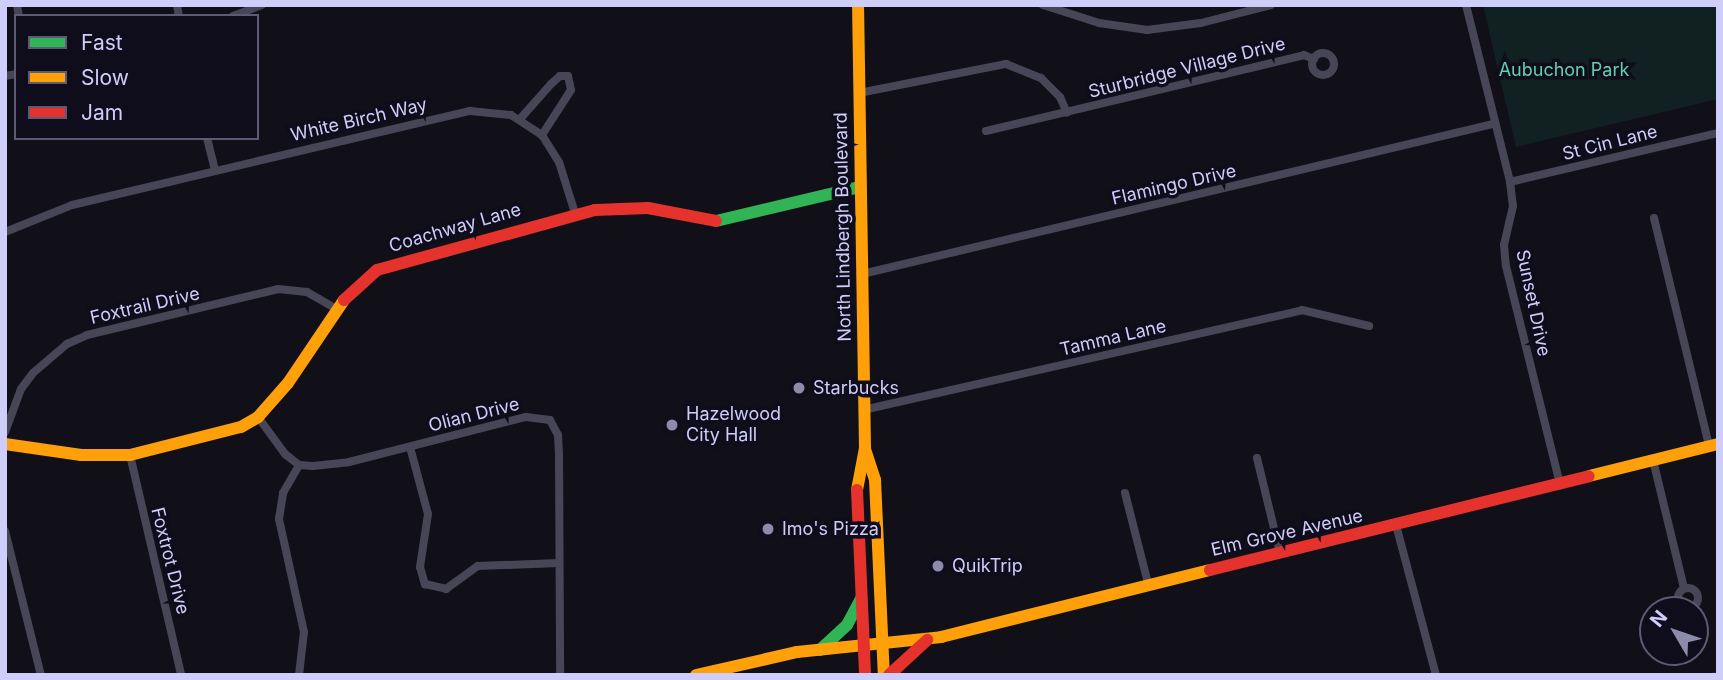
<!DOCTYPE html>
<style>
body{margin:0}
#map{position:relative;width:1723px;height:680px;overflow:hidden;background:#111018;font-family:Inter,sans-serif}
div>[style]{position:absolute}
.green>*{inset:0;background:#112121}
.stream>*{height:2.5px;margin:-1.25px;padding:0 1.25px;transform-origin:1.25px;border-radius:1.25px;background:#13253b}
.street>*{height:8px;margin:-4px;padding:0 4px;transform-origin:4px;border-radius:4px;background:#474657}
.street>.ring{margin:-4px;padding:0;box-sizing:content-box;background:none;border:8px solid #474657;border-radius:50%}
.fast>*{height:12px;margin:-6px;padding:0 6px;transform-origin:6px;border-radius:6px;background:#30b455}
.slow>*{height:12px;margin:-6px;padding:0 6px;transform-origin:6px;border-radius:6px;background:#ff9f0a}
.jam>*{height:12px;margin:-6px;padding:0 6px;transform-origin:6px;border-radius:6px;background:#e5322d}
.dots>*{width:19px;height:19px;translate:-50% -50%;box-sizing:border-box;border:4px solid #0f0d1b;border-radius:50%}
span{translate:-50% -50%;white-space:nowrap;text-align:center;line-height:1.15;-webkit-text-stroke:7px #0f0d1b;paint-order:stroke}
.street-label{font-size:18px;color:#cfcdf9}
.park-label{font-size:18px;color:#63cfac}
.poi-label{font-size:18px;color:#cfcdf9}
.left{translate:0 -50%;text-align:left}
.frame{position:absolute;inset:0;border:7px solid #cfcdf9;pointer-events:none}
.legend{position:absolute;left:14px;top:14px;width:245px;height:126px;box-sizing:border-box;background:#0f0d1b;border:2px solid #5c5a74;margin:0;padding:9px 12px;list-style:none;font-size:21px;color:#cfcdf9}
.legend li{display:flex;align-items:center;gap:14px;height:35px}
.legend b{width:35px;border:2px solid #5c5a74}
.north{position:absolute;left:1639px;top:596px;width:70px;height:70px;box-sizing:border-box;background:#0f0d1b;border:2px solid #5c5a74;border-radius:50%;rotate:309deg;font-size:19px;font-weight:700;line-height:28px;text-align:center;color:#cfcdf9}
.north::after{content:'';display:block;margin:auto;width:24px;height:32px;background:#8c8baa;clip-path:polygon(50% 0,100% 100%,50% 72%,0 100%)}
</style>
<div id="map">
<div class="green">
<div style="clip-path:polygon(1483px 5px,1718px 5px,1718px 99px,1516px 147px)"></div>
</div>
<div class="stream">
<div style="left:1706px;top:675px;width:12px;rotate:-14deg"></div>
</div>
<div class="street">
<div style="left:17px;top:5px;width:11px;rotate:80deg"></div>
<div style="left:177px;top:5px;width:11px;rotate:80deg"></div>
<div style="left:1043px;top:5px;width:59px;rotate:17.8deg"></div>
<div style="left:1099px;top:23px;width:49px;rotate:8.3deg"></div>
<div style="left:1147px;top:30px;width:54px;rotate:-7.4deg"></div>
<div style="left:1201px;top:23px;width:72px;rotate:-14.4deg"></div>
<div style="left:1466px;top:5px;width:182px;rotate:76deg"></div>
<div style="left:1510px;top:182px;width:24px;rotate:83deg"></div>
<div style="left:1513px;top:206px;width:40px;rotate:103deg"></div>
<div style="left:1504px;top:245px;width:21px;rotate:85deg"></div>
<div style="left:1506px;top:266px;width:226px;rotate:76.1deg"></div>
<div style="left:233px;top:16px;width:31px;rotate:-21deg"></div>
<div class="ring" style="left:1312px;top:53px;width:14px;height:14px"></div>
<div style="left:5px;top:76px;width:11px;rotate:-10deg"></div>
<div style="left:859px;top:93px;width:150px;rotate:-11.2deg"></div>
<div style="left:1006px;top:64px;width:38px;rotate:22deg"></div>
<div style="left:1041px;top:78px;width:27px;rotate:45deg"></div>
<div style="left:1060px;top:97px;width:17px;rotate:66deg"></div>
<div style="left:520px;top:119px;width:47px;rotate:-48.5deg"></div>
<div style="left:551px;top:84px;width:12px;rotate:-42deg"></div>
<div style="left:560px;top:76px;width:8px"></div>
<div style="left:568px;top:76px;width:14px;rotate:78deg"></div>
<div style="left:571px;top:90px;width:54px;rotate:122.8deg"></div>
<div style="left:986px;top:131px;width:327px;rotate:-13.4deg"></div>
<div style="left:1304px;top:55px;width:11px;rotate:22deg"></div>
<div style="left:207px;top:138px;width:34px;rotate:76deg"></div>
<div style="left:1510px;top:182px;width:214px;rotate:-13.3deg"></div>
<div style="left:1654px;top:218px;width:235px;rotate:76.4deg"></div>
<div style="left:5px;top:232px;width:72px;rotate:-21.9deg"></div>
<div style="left:72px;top:205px;width:409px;rotate:-13.3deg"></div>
<div style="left:470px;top:111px;width:41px;rotate:5.6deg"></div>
<div style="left:511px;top:115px;width:37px;rotate:33deg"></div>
<div style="left:542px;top:135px;width:32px;rotate:58deg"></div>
<div style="left:559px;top:162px;width:53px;rotate:72.6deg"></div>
<div style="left:862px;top:274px;width:649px;rotate:-13.37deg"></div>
<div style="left:863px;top:410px;width:450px;rotate:-12.8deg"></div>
<div style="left:1302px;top:310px;width:69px;rotate:13.4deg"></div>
<div style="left:258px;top:417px;width:46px;rotate:53.9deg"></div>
<div style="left:285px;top:454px;width:18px;rotate:38deg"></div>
<div style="left:299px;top:465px;width:14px;rotate:4deg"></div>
<div style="left:313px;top:466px;width:36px;rotate:-6deg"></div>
<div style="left:349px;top:462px;width:183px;rotate:-14.3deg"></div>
<div style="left:526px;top:417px;width:24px;rotate:7deg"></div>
<div style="left:550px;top:420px;width:17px;rotate:62deg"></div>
<div style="left:558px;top:435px;width:19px;rotate:87deg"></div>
<div style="left:559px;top:454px;width:221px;rotate:89.7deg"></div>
<div style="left:5px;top:432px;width:46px;rotate:-69.6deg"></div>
<div style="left:21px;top:389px;width:20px;rotate:-53deg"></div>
<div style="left:33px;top:373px;width:45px;rotate:-40.5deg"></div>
<div style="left:67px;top:344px;width:22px;rotate:-24deg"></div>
<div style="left:87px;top:335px;width:196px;rotate:-13.5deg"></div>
<div style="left:278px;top:289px;width:29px;rotate:6deg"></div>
<div style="left:307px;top:292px;width:34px;rotate:30deg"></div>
<div style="left:410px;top:447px;width:69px;rotate:75deg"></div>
<div style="left:428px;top:514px;width:54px;rotate:98.6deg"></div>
<div style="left:420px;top:567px;width:18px;rotate:74deg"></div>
<div style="left:425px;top:584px;width:22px;rotate:13deg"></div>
<div style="left:446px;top:589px;width:39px;rotate:-36deg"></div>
<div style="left:478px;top:566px;width:80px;rotate:-2.1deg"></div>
<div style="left:130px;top:455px;width:226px;rotate:76.9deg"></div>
<div style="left:1257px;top:458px;width:98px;rotate:76.4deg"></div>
<div style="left:1653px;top:460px;width:132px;rotate:76.4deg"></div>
<div style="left:1125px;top:493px;width:93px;rotate:75.7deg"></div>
<div style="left:1396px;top:525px;width:155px;rotate:75.1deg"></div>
<div style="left:5px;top:531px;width:148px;rotate:76deg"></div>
<div class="ring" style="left:1678px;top:588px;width:12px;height:12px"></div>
<div style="left:299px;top:675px;width:43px;rotate:-83.4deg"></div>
<div style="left:304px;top:632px;width:116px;rotate:-102.5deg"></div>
<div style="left:279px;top:519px;width:26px;rotate:-81deg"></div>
<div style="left:283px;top:493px;width:32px;rotate:-60deg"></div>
</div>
<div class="fast">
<div style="left:716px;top:221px;width:148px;rotate:-13.3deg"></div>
<div style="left:820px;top:650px;width:37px;rotate:-43deg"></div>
<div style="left:847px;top:625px;width:30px;rotate:-62deg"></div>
</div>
<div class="slow">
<div style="left:5px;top:444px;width:77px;rotate:8.2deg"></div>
<div style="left:81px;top:455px;width:49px"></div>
<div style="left:130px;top:455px;width:114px;rotate:-14.2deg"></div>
<div style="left:241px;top:427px;width:20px;rotate:-30deg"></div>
<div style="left:258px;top:417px;width:45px;rotate:-48.6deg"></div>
<div style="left:288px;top:383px;width:100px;rotate:-56deg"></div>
<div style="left:865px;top:449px;width:33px;rotate:72deg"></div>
<div style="left:875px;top:480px;width:195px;rotate:87.4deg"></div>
<div style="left:1589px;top:476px;width:133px;rotate:-13.9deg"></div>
<div style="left:857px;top:490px;width:43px;rotate:-79.2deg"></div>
<div style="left:865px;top:448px;width:443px;rotate:-90.9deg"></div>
<div style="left:696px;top:675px;width:104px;rotate:-12.8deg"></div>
<div style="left:797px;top:652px;width:145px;rotate:-5.9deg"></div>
<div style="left:941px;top:637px;width:277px;rotate:-14deg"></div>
</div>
<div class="jam">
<div style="left:344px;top:300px;width:45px;rotate:-42.3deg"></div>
<div style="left:377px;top:270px;width:226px;rotate:-15.4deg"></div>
<div style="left:595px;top:210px;width:53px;rotate:-2.2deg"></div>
<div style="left:648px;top:208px;width:69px;rotate:10.8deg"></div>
<div style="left:857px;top:490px;width:185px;rotate:87.5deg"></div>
<div style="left:1210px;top:570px;width:390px;rotate:-13.9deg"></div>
<div style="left:889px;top:675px;width:52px;rotate:-42.6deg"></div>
</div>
<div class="dots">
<div style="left:799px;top:388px;background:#8c8baa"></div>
<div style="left:672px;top:425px;background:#8c8baa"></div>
<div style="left:768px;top:529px;background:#8c8baa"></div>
<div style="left:938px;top:566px;background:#8c8baa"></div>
</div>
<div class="street-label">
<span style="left:1187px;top:68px;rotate:-14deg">Sturbridge Village Drive</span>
<span style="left:359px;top:120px;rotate:-13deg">White Birch Way</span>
<span style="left:1610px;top:143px;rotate:-14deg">St Cin Lane</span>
<span style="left:1174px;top:185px;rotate:-13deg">Flamingo Drive</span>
<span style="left:843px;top:227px;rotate:-91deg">North Lindbergh Boulevard</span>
<span style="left:455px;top:228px;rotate:-16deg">Coachway Lane</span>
<span style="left:1533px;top:303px;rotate:78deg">Sunset Drive</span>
<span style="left:145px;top:306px;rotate:-13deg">Foxtrail Drive</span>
<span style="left:1113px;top:338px;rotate:-13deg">Tamma Lane</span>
<span style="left:474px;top:415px;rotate:-14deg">Olian Drive</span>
<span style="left:1287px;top:533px;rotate:-13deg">Elm Grove Avenue</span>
<span style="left:170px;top:561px;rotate:76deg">Foxtrot Drive</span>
</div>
<div class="park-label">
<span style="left:1564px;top:70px">Aubuchon Park</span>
</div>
<div class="poi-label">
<span class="left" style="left:813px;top:388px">Starbucks</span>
<span class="left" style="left:686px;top:425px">Hazelwood<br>City Hall</span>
<span class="left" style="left:782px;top:529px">Imo's Pizza</span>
<span class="left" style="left:952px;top:566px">QuikTrip</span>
</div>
<div class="frame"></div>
<ul class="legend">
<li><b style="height:9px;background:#30b455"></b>Fast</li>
<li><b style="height:9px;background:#ff9f0a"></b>Slow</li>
<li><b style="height:9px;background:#e5322d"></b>Jam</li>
</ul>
<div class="north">N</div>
</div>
